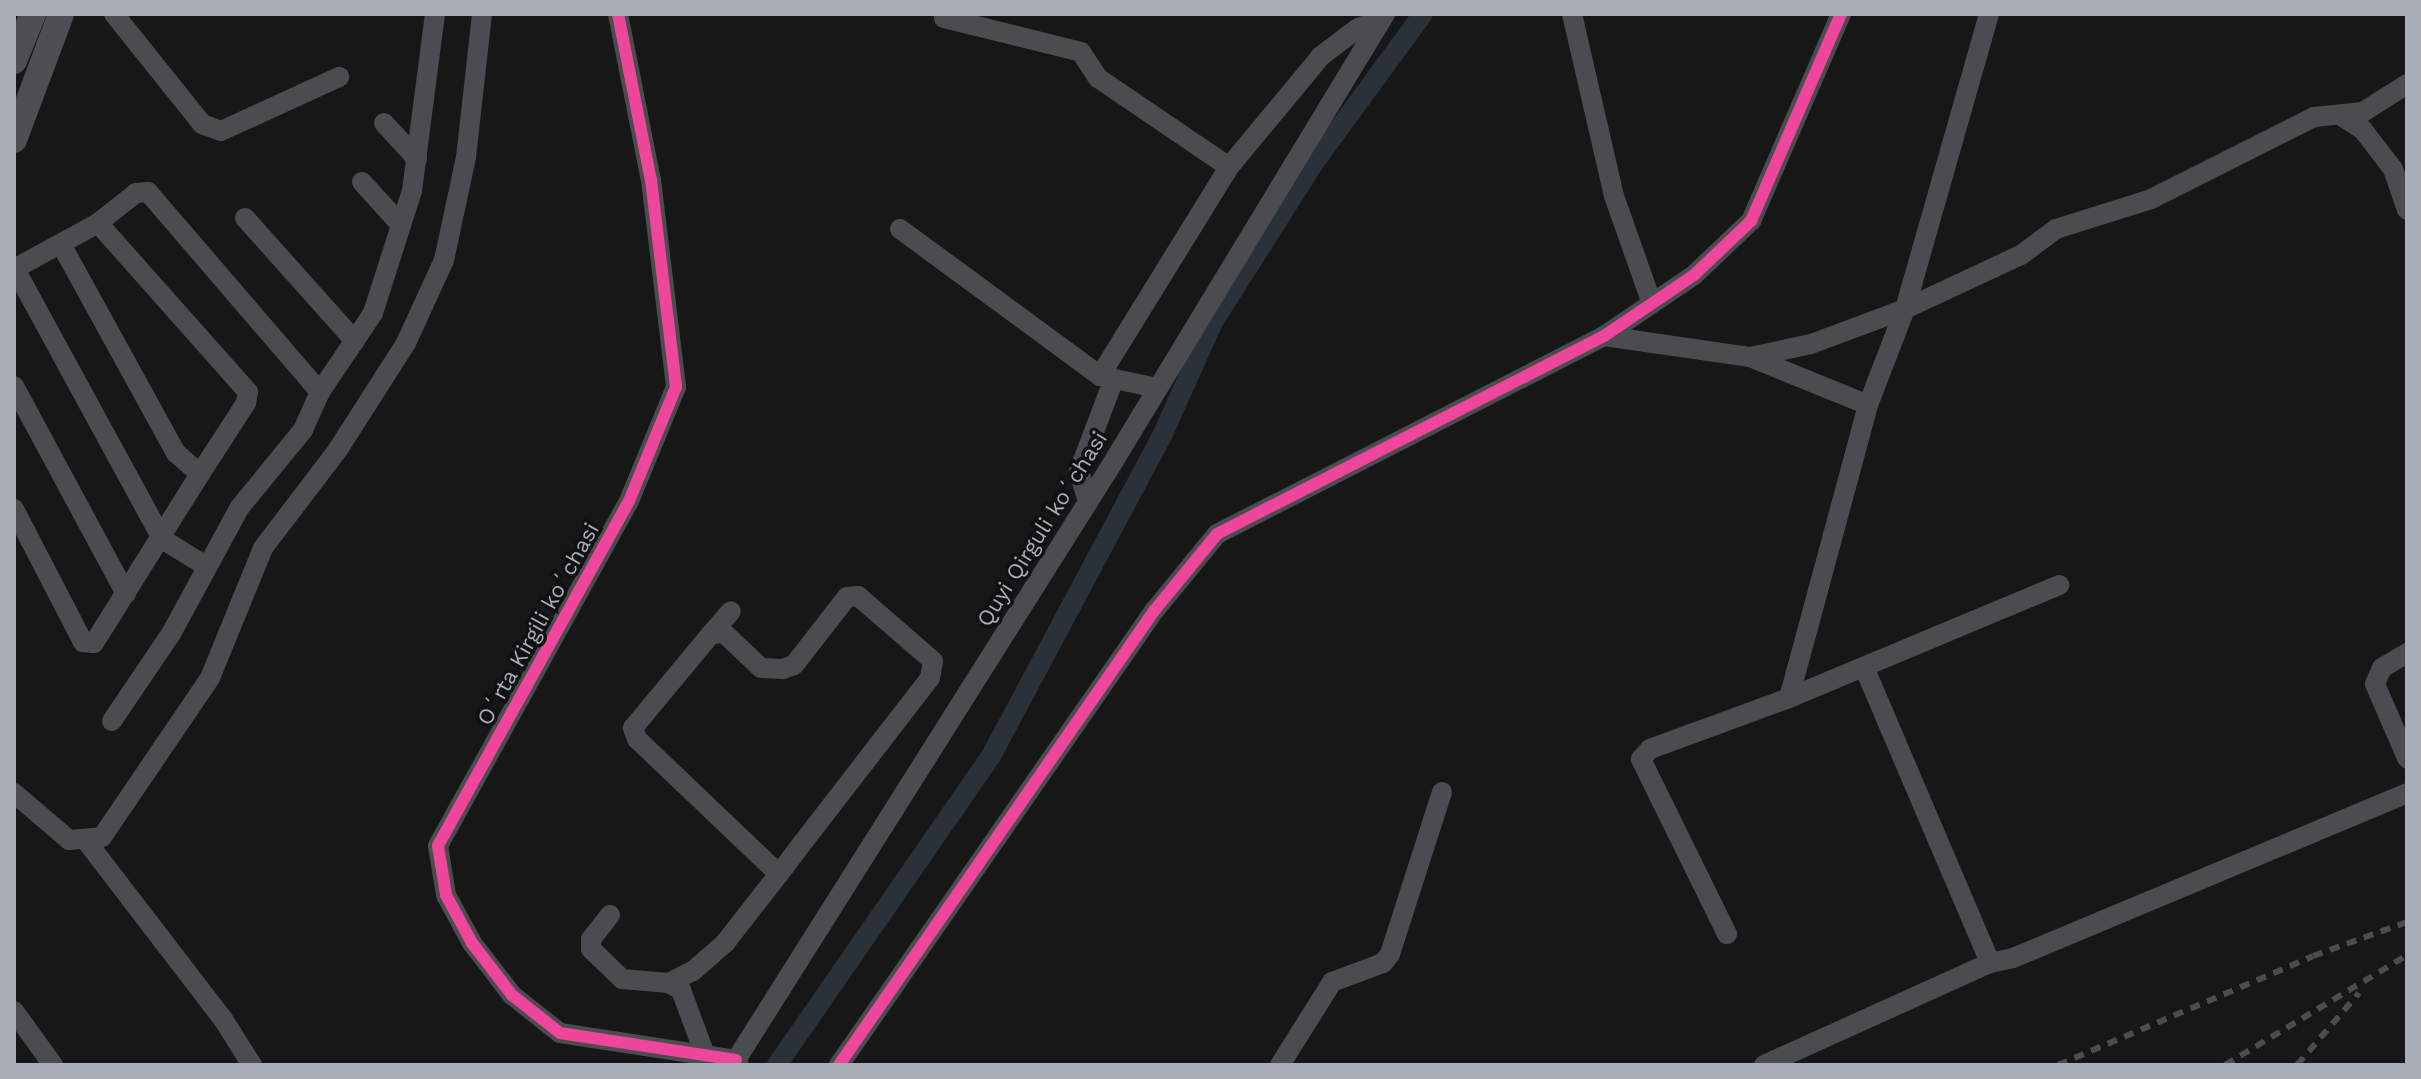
<!DOCTYPE html>
<meta charset="utf-8">
<style>
body{margin:0}
#map{position:relative;width:2421px;height:1079px;overflow:hidden;background:#171717;font-family:"Work Sans",sans-serif}
div>[style]{position:absolute}
.canal>*{height:20px;margin:-10px;padding:0 10px;transform-origin:10px;border-radius:10px;background:#2a3239}
.minor>*{height:20px;margin:-10px;padding:0 10px;transform-origin:10px;border-radius:10px;background:#4b4c50}
.major>*{height:26px;margin:-13px;padding:0 13px;transform-origin:13px;border-radius:13px;background:#4d4f52}
.rail>*{height:6px;margin-top:-3px;transform-origin:0;background:repeating-linear-gradient(90deg,#4b4c4f 0 10px,transparent 0 18px)}
.cycleway>*{height:12px;margin:-6px;padding:0 6px;transform-origin:6px;border-radius:6px;background:#ed469a}
span{translate:-50% -50%;white-space:nowrap;text-align:center;line-height:1.15;-webkit-text-stroke:7px #111113;paint-order:stroke}
.street-label{font-size:22px;color:#a8adb8}
.frame{position:absolute;inset:0;border:16px solid #a8adb8;pointer-events:none}
</style>
<div id="map">
<div class="canal">
<div style="left:777px;top:1065px;width:376px;rotate:-55.3deg"></div>
<div style="left:991px;top:756px;width:361px;rotate:-61.9deg"></div>
<div style="left:1161px;top:438px;width:127px;rotate:-65.9deg"></div>
<div style="left:1213px;top:322px;width:192px;rotate:-57.6deg"></div>
<div style="left:1316px;top:160px;width:181px;rotate:-53.8deg"></div>
</div>
<div class="minor">
<div style="left:114px;top:14px;width:141px;rotate:51.3deg"></div>
<div style="left:202px;top:124px;width:20px;rotate:20deg"></div>
<div style="left:221px;top:131px;width:130px;rotate:-24.6deg"></div>
<div style="left:618px;top:14px;width:169px;rotate:78.8deg"></div>
<div style="left:651px;top:180px;width:209px;rotate:83.1deg"></div>
<div style="left:676px;top:387px;width:123px;rotate:112.4deg"></div>
<div style="left:629px;top:501px;width:394px;rotate:119deg"></div>
<div style="left:438px;top:846px;width:50px;rotate:80.7deg"></div>
<div style="left:446px;top:895px;width:55px;rotate:61.6deg"></div>
<div style="left:472px;top:943px;width:66px;rotate:52.4deg"></div>
<div style="left:512px;top:995px;width:61px;rotate:38.4deg"></div>
<div style="left:560px;top:1033px;width:178px;rotate:8.7deg"></div>
<div style="left:1572px;top:14px;width:187px;rotate:77deg"></div>
<div style="left:1614px;top:196px;width:114px;rotate:70.6deg"></div>
<div style="left:944px;top:18px;width:141px;rotate:13.9deg"></div>
<div style="left:1081px;top:52px;width:31px;rotate:57deg"></div>
<div style="left:1098px;top:78px;width:158px;rotate:34.2deg"></div>
<div style="left:2340px;top:115px;width:27px;rotate:33deg"></div>
<div style="left:2363px;top:130px;width:49px;rotate:52.4deg"></div>
<div style="left:2393px;top:169px;width:43px;rotate:71.1deg"></div>
<div style="left:384px;top:123px;width:49px;rotate:47.5deg"></div>
<div style="left:362px;top:182px;width:58px;rotate:47.8deg"></div>
<div style="left:245px;top:218px;width:165px;rotate:48.2deg"></div>
<div style="left:900px;top:229px;width:248px;rotate:36.3deg"></div>
<div style="left:1100px;top:376px;width:59px;rotate:11.7deg"></div>
<div style="left:61px;top:244px;width:239px;rotate:61.2deg"></div>
<div style="left:176px;top:453px;width:32px;rotate:41deg"></div>
<div style="left:200px;top:474px;width:85px;rotate:-57.1deg"></div>
<div style="left:246px;top:403px;width:11px;rotate:-80deg"></div>
<div style="left:248px;top:392px;width:226px;rotate:-131.6deg"></div>
<div style="left:14px;top:269px;width:96px;rotate:-28.7deg"></div>
<div style="left:98px;top:223px;width:48px;rotate:-38.3deg"></div>
<div style="left:136px;top:193px;width:12px;rotate:-5deg"></div>
<div style="left:148px;top:192px;width:264px;rotate:49.3deg"></div>
<div style="left:15px;top:269px;width:307px;rotate:61.4deg"></div>
<div style="left:162px;top:539px;width:52px;rotate:31.5deg"></div>
<div style="left:1604px;top:336px;width:148px;rotate:8.2deg"></div>
<div style="left:1750px;top:357px;width:62px;rotate:-12deg"></div>
<div style="left:1811px;top:344px;width:100px;rotate:-20.4deg"></div>
<div style="left:1905px;top:309px;width:128px;rotate:-25deg"></div>
<div style="left:2021px;top:255px;width:44px;rotate:-36.6deg"></div>
<div style="left:2056px;top:229px;width:100px;rotate:-17.5deg"></div>
<div style="left:2151px;top:199px;width:182px;rotate:-26.7deg"></div>
<div style="left:2314px;top:117px;width:49px;rotate:-5.8deg"></div>
<div style="left:2363px;top:112px;width:52px;rotate:-32.5deg"></div>
<div style="left:1750px;top:357px;width:127px;rotate:22.1deg"></div>
<div style="left:1100px;top:376px;width:246px;rotate:-58.3deg"></div>
<div style="left:1229px;top:167px;width:144px;rotate:-50.3deg"></div>
<div style="left:1321px;top:56px;width:46px;rotate:-37.1deg"></div>
<div style="left:1358px;top:28px;width:24px;rotate:-19deg"></div>
<div style="left:14px;top:386px;width:236px;rotate:61.7deg"></div>
<div style="left:1088px;top:502px;width:32px;rotate:-106deg"></div>
<div style="left:1079px;top:471px;width:98px;rotate:-69.2deg"></div>
<div style="left:14px;top:509px;width:150px;rotate:62.6deg"></div>
<div style="left:83px;top:642px;width:11px;rotate:5deg"></div>
<div style="left:94px;top:643px;width:199px;rotate:-57.9deg"></div>
<div style="left:711px;top:634px;width:30px;rotate:-49deg"></div>
<div style="left:2407px;top:653px;width:29px;rotate:149deg"></div>
<div style="left:2382px;top:668px;width:17px;rotate:114deg"></div>
<div style="left:2375px;top:684px;width:81px;rotate:66.6deg"></div>
<div style="left:1864px;top:667px;width:322px;rotate:66.9deg"></div>
<div style="left:1789px;top:698px;width:303px;rotate:-74.9deg"></div>
<div style="left:1868px;top:405px;width:103px;rotate:-68.9deg"></div>
<div style="left:1905px;top:309px;width:307px;rotate:-74.1deg"></div>
<div style="left:112px;top:721px;width:107px;rotate:-56deg"></div>
<div style="left:172px;top:632px;width:142px;rotate:-61.5deg"></div>
<div style="left:240px;top:507px;width:99px;rotate:-50.7deg"></div>
<div style="left:303px;top:430px;width:42px;rotate:-65.9deg"></div>
<div style="left:320px;top:392px;width:95px;rotate:-56.1deg"></div>
<div style="left:373px;top:313px;width:128px;rotate:-72.3deg"></div>
<div style="left:412px;top:191px;width:178px;rotate:-82.6deg"></div>
<div style="left:14px;top:793px;width:72px;rotate:40.5deg"></div>
<div style="left:69px;top:840px;width:33px;rotate:-5deg"></div>
<div style="left:102px;top:837px;width:192px;rotate:-55.8deg"></div>
<div style="left:210px;top:678px;width:140px;rotate:-67.8deg"></div>
<div style="left:263px;top:548px;width:122px;rotate:-52.7deg"></div>
<div style="left:337px;top:451px;width:128px;rotate:-57.4deg"></div>
<div style="left:406px;top:343px;width:91px;rotate:-65.4deg"></div>
<div style="left:444px;top:260px;width:105px;rotate:-77.9deg"></div>
<div style="left:466px;top:157px;width:144px;rotate:-83.6deg"></div>
<div style="left:87px;top:842px;width:223px;rotate:52.5deg"></div>
<div style="left:223px;top:1019px;width:54px;rotate:57.8deg"></div>
<div style="left:610px;top:915px;width:31px;rotate:128deg"></div>
<div style="left:591px;top:939px;width:10px;rotate:90deg"></div>
<div style="left:591px;top:949px;width:43px;rotate:44.1deg"></div>
<div style="left:622px;top:979px;width:47px;rotate:4.9deg"></div>
<div style="left:669px;top:983px;width:14px;rotate:30deg"></div>
<div style="left:681px;top:990px;width:69px;rotate:69.7deg"></div>
<div style="left:1727px;top:934px;width:195px;rotate:-116.2deg"></div>
<div style="left:1641px;top:759px;width:13px;rotate:-48deg"></div>
<div style="left:1650px;top:749px;width:148px;rotate:-20.1deg"></div>
<div style="left:1789px;top:698px;width:293px;rotate:-22.7deg"></div>
<div style="left:669px;top:983px;width:27px;rotate:-27deg"></div>
<div style="left:693px;top:971px;width:43px;rotate:-41.2deg"></div>
<div style="left:725px;top:943px;width:88px;rotate:-52deg"></div>
<div style="left:779px;top:874px;width:41px;rotate:-52.9deg"></div>
<div style="left:804px;top:841px;width:206px;rotate:-52.3deg"></div>
<div style="left:930px;top:678px;width:17px;rotate:-80deg"></div>
<div style="left:933px;top:661px;width:99px;rotate:-139.1deg"></div>
<div style="left:858px;top:596px;width:11px;rotate:175deg"></div>
<div style="left:847px;top:597px;width:86px;rotate:127.9deg"></div>
<div style="left:794px;top:665px;width:12px;rotate:160deg"></div>
<div style="left:783px;top:669px;width:22px;rotate:-177deg"></div>
<div style="left:761px;top:668px;width:51px;rotate:-136.6deg"></div>
<div style="left:724px;top:633px;width:13px;rotate:176deg"></div>
<div style="left:711px;top:634px;width:122px;rotate:129.7deg"></div>
<div style="left:633px;top:728px;width:12px;rotate:70deg"></div>
<div style="left:637px;top:739px;width:196px;rotate:43.6deg"></div>
<div style="left:14px;top:1011px;width:67px;rotate:54.2deg"></div>
<div style="left:739px;top:1065px;width:6px;rotate:-121deg"></div>
<div style="left:736px;top:1060px;width:705px;rotate:-57.75deg"></div>
<div style="left:1112px;top:464px;width:526px;rotate:-58.76deg"></div>
<div style="left:839px;top:1065px;width:553px;rotate:-55.25deg"></div>
<div style="left:1154px;top:611px;width:99px;rotate:-50.7deg"></div>
<div style="left:1217px;top:534px;width:435px;rotate:-27.1deg"></div>
<div style="left:1604px;top:336px;width:109px;rotate:-34.1deg"></div>
<div style="left:1694px;top:275px;width:79px;rotate:-43.5deg"></div>
<div style="left:1751px;top:221px;width:226px;rotate:-66.5deg"></div>
<div style="left:1280px;top:1065px;width:98px;rotate:-57.9deg"></div>
<div style="left:1332px;top:982px;width:54px;rotate:-20.4deg"></div>
<div style="left:1383px;top:963px;width:11px;rotate:-52deg"></div>
<div style="left:1390px;top:954px;width:170px;rotate:-72.2deg"></div>
<div style="left:1764px;top:1065px;width:248px;rotate:-24.3deg"></div>
<div style="left:1990px;top:963px;width:24px;rotate:-12deg"></div>
<div style="left:2013px;top:958px;width:427px;rotate:-22.7deg"></div>
</div>
<div class="major">
<div style="left:14px;top:61px;width:51px;rotate:-68deg"></div>
<div style="left:14px;top:140px;width:134px;rotate:-69.5deg"></div>
</div>
<div class="rail">
<div style="left:2058px;top:1065px;width:277px;rotate:-23.1deg"></div>
<div style="left:2313px;top:956px;width:100px;rotate:-19.9deg"></div>
<div style="left:2225px;top:1065px;width:213px;rotate:-31.1deg"></div>
<div style="left:2297px;top:1065px;width:95px;rotate:-49.3deg"></div>
</div>
<div class="cycleway">
<div style="left:618px;top:14px;width:169px;rotate:78.8deg"></div>
<div style="left:651px;top:180px;width:209px;rotate:83.1deg"></div>
<div style="left:676px;top:387px;width:123px;rotate:112.4deg"></div>
<div style="left:629px;top:501px;width:394px;rotate:119deg"></div>
<div style="left:438px;top:846px;width:50px;rotate:80.7deg"></div>
<div style="left:446px;top:895px;width:55px;rotate:61.6deg"></div>
<div style="left:472px;top:943px;width:66px;rotate:52.4deg"></div>
<div style="left:512px;top:995px;width:61px;rotate:38.4deg"></div>
<div style="left:560px;top:1033px;width:178px;rotate:8.7deg"></div>
<div style="left:839px;top:1065px;width:553px;rotate:-55.25deg"></div>
<div style="left:1154px;top:611px;width:99px;rotate:-50.7deg"></div>
<div style="left:1217px;top:534px;width:435px;rotate:-27.1deg"></div>
<div style="left:1604px;top:336px;width:109px;rotate:-34.1deg"></div>
<div style="left:1694px;top:275px;width:79px;rotate:-43.5deg"></div>
<div style="left:1751px;top:221px;width:226px;rotate:-66.5deg"></div>
</div>
<div class="street-label">
<span style="left:1042px;top:529px;rotate:-58deg">Quyi Qirguli koʻchasi</span>
<span style="left:538px;top:624px;rotate:-61deg">Oʻrta Kirgili koʻchasi</span>
</div>
<div class="frame"></div>
</div>
